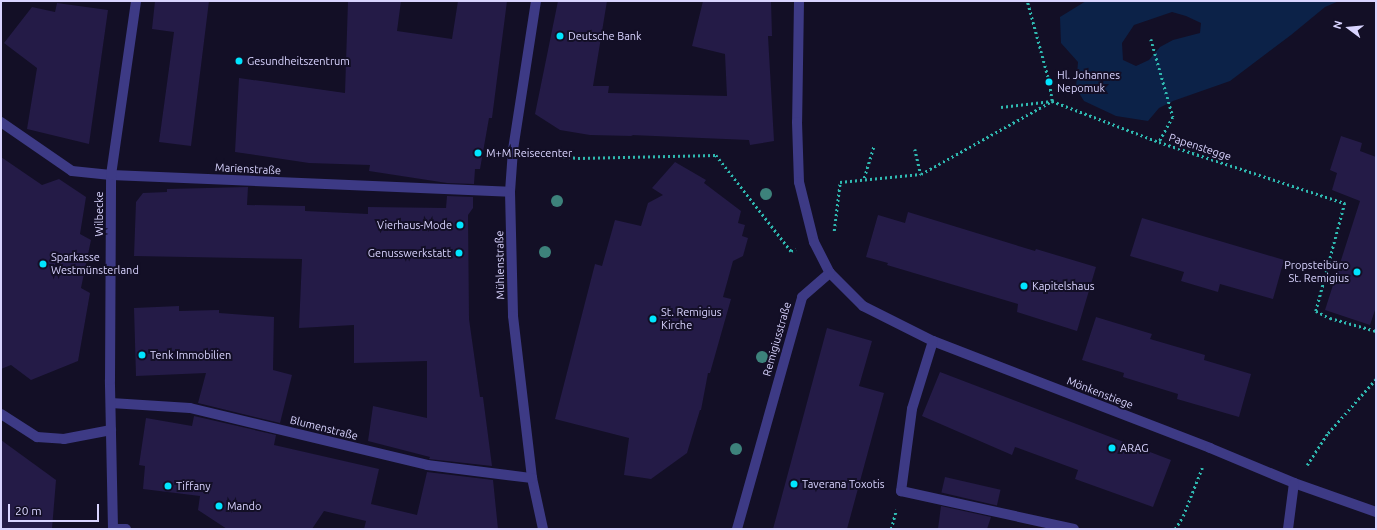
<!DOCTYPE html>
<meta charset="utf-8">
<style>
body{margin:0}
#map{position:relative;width:1377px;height:530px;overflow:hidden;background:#130f26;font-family:Ubuntu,sans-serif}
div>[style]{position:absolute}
.water>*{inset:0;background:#0c2248}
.building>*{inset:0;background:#241b47;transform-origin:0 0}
.path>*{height:2.5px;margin-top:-1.25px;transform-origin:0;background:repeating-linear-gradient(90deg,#2fb8b0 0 2px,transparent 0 5px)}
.minor>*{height:10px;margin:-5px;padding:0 5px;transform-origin:5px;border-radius:5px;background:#3d3a85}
.trees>*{width:12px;height:12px;margin:-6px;border-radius:50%;background:#3d827b}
.dots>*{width:11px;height:11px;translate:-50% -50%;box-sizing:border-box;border:2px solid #130f26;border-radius:50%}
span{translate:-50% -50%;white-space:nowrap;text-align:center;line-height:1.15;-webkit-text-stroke:4px #130f26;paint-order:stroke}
.poi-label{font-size:11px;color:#d9d4ff}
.left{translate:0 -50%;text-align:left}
.right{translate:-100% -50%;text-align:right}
.street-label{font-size:11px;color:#d9d4ff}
.frame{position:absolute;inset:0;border:2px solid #d9d4ff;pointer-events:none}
.north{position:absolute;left:1329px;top:8px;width:40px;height:40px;-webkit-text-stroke:3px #130f26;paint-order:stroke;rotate:286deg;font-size:11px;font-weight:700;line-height:16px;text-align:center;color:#d9d4ff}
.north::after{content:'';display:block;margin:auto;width:14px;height:18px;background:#d9d4ff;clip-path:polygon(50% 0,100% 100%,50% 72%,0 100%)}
.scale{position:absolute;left:8px;top:504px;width:91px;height:18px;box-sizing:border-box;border:2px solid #d9d4ff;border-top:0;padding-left:5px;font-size:12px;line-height:14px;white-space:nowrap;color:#d9d4ff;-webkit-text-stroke:3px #130f26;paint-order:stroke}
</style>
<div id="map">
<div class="water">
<div style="clip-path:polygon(evenodd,1086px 1px,1339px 1px,1325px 7px,1291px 35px,1230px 81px,1173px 101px,1159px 108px,1148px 121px,1116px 116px,1084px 101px,1076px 88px,1078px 62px,1061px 43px,1060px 17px,1086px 1px,1172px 12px,1186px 16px,1201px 23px,1200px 33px,1173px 40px,1160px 47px,1149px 60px,1136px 66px,1123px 60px,1122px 43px,1134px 25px,1172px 12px)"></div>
</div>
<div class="building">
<div style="clip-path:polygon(155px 1px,209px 1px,191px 146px,159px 142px,174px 32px,152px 29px)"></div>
<div style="clip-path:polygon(348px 1px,401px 1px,397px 31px,452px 39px,458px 1px,507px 1px,492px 118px,489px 118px,480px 169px,475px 169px,474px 184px,447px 183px,369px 171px,370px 165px,309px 163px,235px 152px,239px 78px,345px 93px)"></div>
<div style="clip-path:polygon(558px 1px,607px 1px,593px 86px,609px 86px,608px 93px,727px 96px,725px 54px,692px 46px,703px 1px,771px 1px,772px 36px,768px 36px,774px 141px,750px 145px,749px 140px,631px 135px,633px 136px,590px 135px,560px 130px,535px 114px)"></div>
<div style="clip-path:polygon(57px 3px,108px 10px,89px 144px,27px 129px,37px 68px,4px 43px,32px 7px,55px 12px)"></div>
<div style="clip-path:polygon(1341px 136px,1362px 143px,1360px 151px,1376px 157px,1376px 307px,1370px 325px,1325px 310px,1360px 201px,1332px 190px,1337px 173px,1330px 170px)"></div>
<div style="clip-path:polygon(1px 157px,42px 185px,59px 179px,86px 197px,80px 234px,91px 240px,81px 288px,90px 293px,78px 361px,31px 380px,11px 365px,1px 369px)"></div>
<div style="clip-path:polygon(675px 162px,706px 180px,704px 183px,741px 211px,738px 223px,745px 225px,742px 236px,748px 238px,743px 256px,733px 261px,723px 297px,731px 299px,710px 373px,708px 373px,701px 410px,700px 410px,687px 453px,651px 479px,624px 475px,629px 438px,555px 419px,595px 264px,602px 266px,615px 220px,641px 226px,648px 203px,663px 195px,652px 188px)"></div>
<div style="clip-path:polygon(248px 187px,247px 205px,305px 206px,305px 211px,368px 214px,368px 207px,446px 208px,447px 196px,473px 197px,473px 208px,468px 215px,469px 319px,480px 397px,483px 397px,492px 466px,429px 459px,430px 457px,368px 441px,373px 406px,427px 418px,427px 361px,354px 363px,354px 325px,299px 328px,302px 259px,134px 256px,136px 202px,143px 193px,167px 192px,167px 189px)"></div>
<div style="clip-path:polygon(908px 212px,1035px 251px,1036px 249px,1096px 267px,1077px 331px,1017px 312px,1018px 304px,887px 265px,888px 263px,866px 257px,878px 215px,905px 223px)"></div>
<div style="clip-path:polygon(1142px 218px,1284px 260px,1273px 299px,1220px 284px,1218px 292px,1181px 281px,1184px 272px,1130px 256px)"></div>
<div style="clip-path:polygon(179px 306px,179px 311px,219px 310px,219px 313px,274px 317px,273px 370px,292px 375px,280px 423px,198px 403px,206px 373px,136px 376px,134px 308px)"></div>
<div style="clip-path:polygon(1096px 317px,1152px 334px,1150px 339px,1205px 355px,1204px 360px,1251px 374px,1239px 417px,1177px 399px,1178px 394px,1123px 377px,1124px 373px,1082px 360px)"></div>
<div style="clip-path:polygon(827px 328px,872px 341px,859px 386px,884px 393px,847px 529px,773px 529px)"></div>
<div style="clip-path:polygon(940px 372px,1171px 460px,1153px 507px,1075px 479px,1078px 470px,1015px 447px,1012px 455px,922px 416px)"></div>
<div style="clip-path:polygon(194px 416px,276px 435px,274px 445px,379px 469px,371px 504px,417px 515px,427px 472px,493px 480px,498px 529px,364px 529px,366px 521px,324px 511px,312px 529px,227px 529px,198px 510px,200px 496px,143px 489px,145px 466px,139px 465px,146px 418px,192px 426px)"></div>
<div style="clip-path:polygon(1px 440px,56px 480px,52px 529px,1px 529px)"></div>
<div style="left:945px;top:477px;width:57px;height:16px;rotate:13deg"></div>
<div style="clip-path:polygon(941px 506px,991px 517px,987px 529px,938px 529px)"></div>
</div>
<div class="path">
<div style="left:1151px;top:39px;width:81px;rotate:74.2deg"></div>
<div style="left:1173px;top:117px;width:29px;rotate:119deg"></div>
<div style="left:1001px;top:107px;width:51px;rotate:-6.7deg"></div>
<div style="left:1052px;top:101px;width:115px;rotate:21deg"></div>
<div style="left:1159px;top:142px;width:196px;rotate:18.2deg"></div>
<div style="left:1345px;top:203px;width:112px;rotate:105deg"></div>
<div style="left:1316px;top:311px;width:16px;rotate:27deg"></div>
<div style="left:1330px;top:318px;width:48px;rotate:15.8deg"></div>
<div style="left:915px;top:149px;width:26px;rotate:77deg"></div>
<div style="left:533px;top:153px;width:45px;rotate:6.3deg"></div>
<div style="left:578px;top:158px;width:138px;rotate:-1.2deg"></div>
<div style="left:716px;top:155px;width:122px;rotate:52deg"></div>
<div style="left:791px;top:251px;width:5px;rotate:-22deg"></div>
<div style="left:864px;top:178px;width:34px;rotate:-73deg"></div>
<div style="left:834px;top:231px;width:49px;rotate:-83deg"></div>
<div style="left:840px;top:182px;width:81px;rotate:-5.6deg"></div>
<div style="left:921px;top:174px;width:150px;rotate:-29.1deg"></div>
<div style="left:1052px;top:101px;width:19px;rotate:-99deg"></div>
<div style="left:1049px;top:82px;width:84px;rotate:-105.2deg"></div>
<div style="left:1307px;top:465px;width:38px;rotate:-57deg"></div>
<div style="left:1328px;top:433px;width:72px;rotate:-48.4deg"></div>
<div style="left:891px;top:529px;width:20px;rotate:-75deg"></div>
<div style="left:1175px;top:529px;width:15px;rotate:-58deg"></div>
<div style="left:1183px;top:516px;width:52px;rotate:-68.4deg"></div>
</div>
<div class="minor">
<div style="left:536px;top:1px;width:151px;rotate:98.8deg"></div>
<div style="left:513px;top:150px;width:42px;rotate:94.1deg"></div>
<div style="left:510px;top:192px;width:124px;rotate:88.6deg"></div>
<div style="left:513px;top:316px;width:163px;rotate:83.3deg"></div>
<div style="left:532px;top:478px;width:52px;rotate:77.8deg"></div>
<div style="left:799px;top:1px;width:121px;rotate:90.9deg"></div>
<div style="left:797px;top:122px;width:60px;rotate:88.1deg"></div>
<div style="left:799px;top:182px;width:62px;rotate:76deg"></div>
<div style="left:814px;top:242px;width:35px;rotate:63deg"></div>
<div style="left:830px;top:273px;width:47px;rotate:45deg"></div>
<div style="left:863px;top:306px;width:78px;rotate:26.6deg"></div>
<div style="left:933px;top:341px;width:297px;rotate:21.1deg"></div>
<div style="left:1210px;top:448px;width:91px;rotate:22.6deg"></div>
<div style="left:1294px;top:483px;width:87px;rotate:19.5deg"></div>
<div style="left:1px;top:122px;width:86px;rotate:34.6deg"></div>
<div style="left:72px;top:171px;width:39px;rotate:6deg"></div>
<div style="left:111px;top:175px;width:399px;rotate:2.4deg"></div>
<div style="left:933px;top:341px;width:71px;rotate:107.2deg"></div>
<div style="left:912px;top:409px;width:83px;rotate:97.6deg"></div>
<div style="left:901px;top:491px;width:177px;rotate:12.4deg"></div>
<div style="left:111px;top:403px;width:79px;rotate:3.6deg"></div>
<div style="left:190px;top:408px;width:244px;rotate:13.5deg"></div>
<div style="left:427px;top:465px;width:106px;rotate:7.1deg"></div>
<div style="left:1px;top:414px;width:43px;rotate:32.6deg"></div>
<div style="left:37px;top:437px;width:27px;rotate:4deg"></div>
<div style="left:64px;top:439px;width:48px;rotate:-10.8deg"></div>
<div style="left:113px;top:529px;width:149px;rotate:-91.2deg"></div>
<div style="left:110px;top:380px;width:205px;rotate:-89.7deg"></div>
<div style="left:111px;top:175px;width:176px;rotate:-81.8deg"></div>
<div style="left:113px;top:529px;width:13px"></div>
<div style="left:737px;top:529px;width:241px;rotate:-74.3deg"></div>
<div style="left:802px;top:297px;width:37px;rotate:-41deg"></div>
<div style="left:1288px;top:529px;width:46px;rotate:-82.6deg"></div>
</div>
<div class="trees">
<div style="left:766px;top:194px"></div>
<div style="left:557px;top:201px"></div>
<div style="left:545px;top:252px"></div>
<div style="left:762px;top:357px"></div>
<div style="left:736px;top:449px"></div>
</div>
<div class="dots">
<div style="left:560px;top:36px;background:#00e5ff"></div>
<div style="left:239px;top:61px;background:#00e5ff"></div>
<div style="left:1049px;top:82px;background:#00e5ff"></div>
<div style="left:478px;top:153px;background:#00e5ff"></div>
<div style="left:460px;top:225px;background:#00e5ff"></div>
<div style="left:459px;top:253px;background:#00e5ff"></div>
<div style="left:43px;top:264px;background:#00e5ff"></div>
<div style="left:1357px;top:272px;background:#00e5ff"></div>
<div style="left:1024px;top:286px;background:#00e5ff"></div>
<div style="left:653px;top:319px;background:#00e5ff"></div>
<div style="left:142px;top:355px;background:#00e5ff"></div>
<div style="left:1112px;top:448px;background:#00e5ff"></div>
<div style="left:794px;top:484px;background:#00e5ff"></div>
<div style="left:168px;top:486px;background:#00e5ff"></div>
<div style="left:219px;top:506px;background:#00e5ff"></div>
</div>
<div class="poi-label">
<span class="left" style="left:568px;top:36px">Deutsche Bank</span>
<span class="left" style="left:247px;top:61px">Gesundheitszentrum</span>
<span class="left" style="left:1057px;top:82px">Hl. Johannes<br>Nepomuk</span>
<span class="left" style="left:486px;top:153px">M+M Reisecenter</span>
<span class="right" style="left:452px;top:225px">Vierhaus-Mode</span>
<span class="right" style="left:451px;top:253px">Genusswerkstatt</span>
<span class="left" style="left:51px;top:264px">Sparkasse<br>Westmünsterland</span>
<span class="right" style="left:1349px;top:272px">Propsteibüro<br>St. Remigius</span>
<span class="left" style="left:1032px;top:286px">Kapitelshaus</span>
<span class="left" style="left:661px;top:319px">St. Remigius<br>Kirche</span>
<span class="left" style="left:150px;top:355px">Tenk Immobilien</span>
<span class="left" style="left:1120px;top:448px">ARAG</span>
<span class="left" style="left:802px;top:484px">Taverana Toxotis</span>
<span class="left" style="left:176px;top:486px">Tiffany</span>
<span class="left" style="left:227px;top:506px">Mando</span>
</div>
<div class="street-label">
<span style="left:1200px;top:147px;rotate:18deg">Papenstegge</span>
<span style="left:248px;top:169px;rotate:3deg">Marienstraße</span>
<span style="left:99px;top:214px;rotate:-90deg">Wilbecke</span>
<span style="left:500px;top:265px;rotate:-91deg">Mühlenstraße</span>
<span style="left:777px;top:339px;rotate:-74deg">Remigiusstraße</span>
<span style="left:1100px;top:393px;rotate:21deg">Mönkenstiege</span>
<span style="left:324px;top:428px;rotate:14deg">Blumenstraße</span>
</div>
<div class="frame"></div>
<div class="north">N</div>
<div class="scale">20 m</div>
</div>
